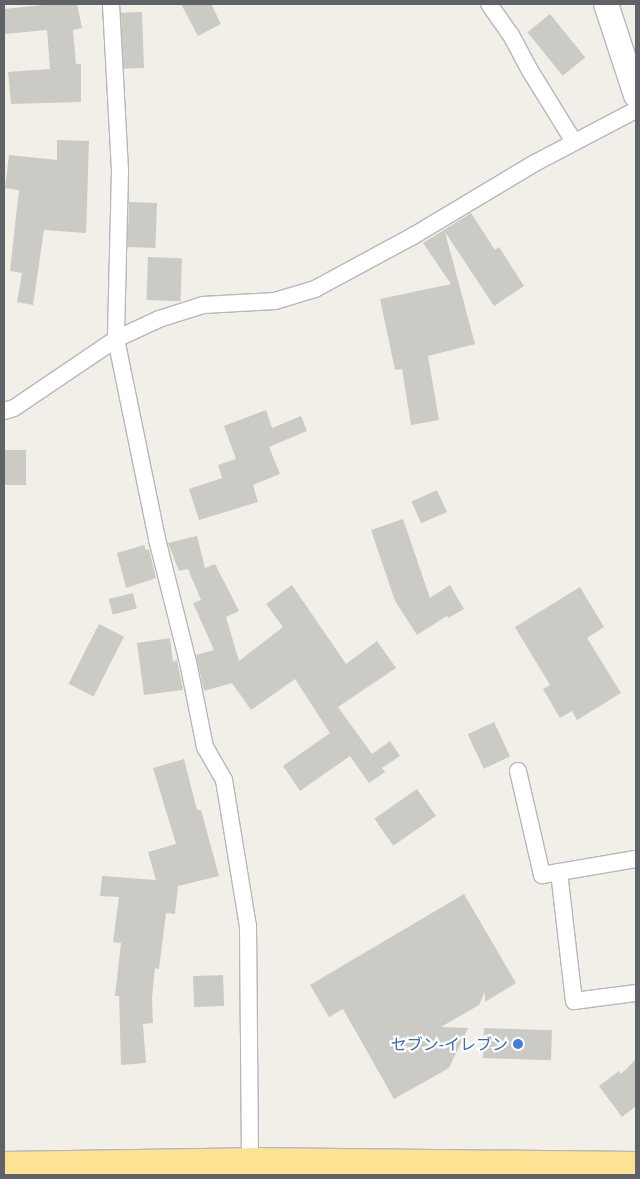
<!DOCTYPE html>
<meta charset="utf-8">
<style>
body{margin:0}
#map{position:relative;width:640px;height:1179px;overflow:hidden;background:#f1efe8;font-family:"Noto Sans","Noto Sans JP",sans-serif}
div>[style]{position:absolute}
.building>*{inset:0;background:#cccac5;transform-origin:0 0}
.roads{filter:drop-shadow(1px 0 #b5b8bc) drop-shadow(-1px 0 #b5b8bc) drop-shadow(0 1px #b5b8bc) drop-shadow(0 -1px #b5b8bc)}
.street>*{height:16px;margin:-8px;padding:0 8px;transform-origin:8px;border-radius:8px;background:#fff}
.secondary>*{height:24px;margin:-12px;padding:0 12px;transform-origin:12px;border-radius:12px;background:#fff}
.highway>*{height:28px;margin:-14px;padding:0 14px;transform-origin:14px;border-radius:14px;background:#fde293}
.dots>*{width:14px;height:14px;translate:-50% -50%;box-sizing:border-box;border:2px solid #fff;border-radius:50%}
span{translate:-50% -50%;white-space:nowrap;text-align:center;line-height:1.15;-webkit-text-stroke:4.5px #fff;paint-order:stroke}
.shop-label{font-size:16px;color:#366cbe}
.right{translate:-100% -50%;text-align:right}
.frame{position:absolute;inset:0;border:5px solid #5f6368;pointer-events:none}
</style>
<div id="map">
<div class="building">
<div style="clip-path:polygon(52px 4px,77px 4px,82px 28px,73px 30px,76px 64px,81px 64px,81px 102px,11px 104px,8px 72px,50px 69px,47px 30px,4px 34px,4px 9px)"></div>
<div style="clip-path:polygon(181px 4px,211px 4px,221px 24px,198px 36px)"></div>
<div style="left:142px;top:12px;width:56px;height:21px;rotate:88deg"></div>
<div style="left:550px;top:14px;width:56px;height:29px;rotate:51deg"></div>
<div style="clip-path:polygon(57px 140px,89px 141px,86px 233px,44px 230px,33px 305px,17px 302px,22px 273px,10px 271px,19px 190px,5px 188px,9px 155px,57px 160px)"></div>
<div style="left:129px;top:202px;width:28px;height:45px;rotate:2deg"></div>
<div style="clip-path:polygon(471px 213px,495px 250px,499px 247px,524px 286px,494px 306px,445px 232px,475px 344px,428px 356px,439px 420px,411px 425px,402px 369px,395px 370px,380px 299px,451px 284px,423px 243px)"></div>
<div style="left:148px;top:257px;width:34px;height:43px;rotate:2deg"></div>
<div style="clip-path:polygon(266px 410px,272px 428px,301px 416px,307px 431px,269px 447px,280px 474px,253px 485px,258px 502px,199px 520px,189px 489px,222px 478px,218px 465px,236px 459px,224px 426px)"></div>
<div style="left:4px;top:450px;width:22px;height:35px"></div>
<div style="left:437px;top:490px;width:24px;height:28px;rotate:66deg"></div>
<div style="clip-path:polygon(403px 519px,430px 598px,450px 585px,464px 609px,448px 618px,447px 616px,417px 635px,395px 601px,371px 530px)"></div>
<div style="clip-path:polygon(197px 536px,205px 568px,215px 564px,239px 611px,226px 617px,239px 661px,283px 627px,266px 604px,292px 585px,346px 664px,377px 641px,396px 668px,338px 707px,372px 754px,390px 741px,400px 756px,382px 768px,385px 772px,369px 783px,350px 756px,300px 791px,283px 766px,330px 733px,295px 679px,251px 710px,232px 683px,204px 691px,196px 655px,214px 650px,193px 603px,201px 600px,188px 569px,179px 571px,168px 543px)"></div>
<div style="clip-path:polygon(144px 545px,146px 550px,149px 549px,156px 578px,126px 588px,117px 553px)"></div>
<div style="clip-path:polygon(580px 587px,604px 627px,587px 638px,621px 693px,577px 720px,572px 711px,560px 718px,543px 689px,550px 685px,515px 627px)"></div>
<div style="left:133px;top:593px;width:16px;height:25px;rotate:76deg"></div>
<div style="left:99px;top:624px;width:28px;height:67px;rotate:27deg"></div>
<div style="clip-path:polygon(170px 638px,173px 662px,177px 660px,183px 690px,144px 695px,137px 643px)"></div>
<div style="left:494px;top:722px;width:38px;height:29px;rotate:65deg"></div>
<div style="clip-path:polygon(184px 759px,197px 810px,201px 810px,219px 876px,178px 886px,175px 914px,166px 913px,159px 969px,155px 968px,152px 997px,153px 1023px,143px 1024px,146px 1063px,121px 1065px,119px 996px,115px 996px,121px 943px,113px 942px,119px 897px,100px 896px,102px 876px,156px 880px,148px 852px,176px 844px,153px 768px)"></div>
<div style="left:417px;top:789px;width:33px;height:52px;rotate:55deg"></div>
<div style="clip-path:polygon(464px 894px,516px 983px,485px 1002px,485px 992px,479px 1005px,441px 1027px,468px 1028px,449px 1068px,394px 1099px,343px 1009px,329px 1017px,310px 985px)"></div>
<div style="left:223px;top:975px;width:31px;height:30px;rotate:88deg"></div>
<div style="left:484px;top:1028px;width:68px;height:30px;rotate:2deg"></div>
<div style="clip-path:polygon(636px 1059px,636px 1106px,622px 1117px,599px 1086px,619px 1071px,621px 1074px)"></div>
</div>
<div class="roads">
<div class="street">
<div style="left:111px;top:4px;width:167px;rotate:86.9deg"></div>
<div style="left:120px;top:171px;width:168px;rotate:91.4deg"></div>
<div style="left:116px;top:339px;width:204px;rotate:78.4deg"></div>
<div style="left:157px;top:539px;width:127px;rotate:75.9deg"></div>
<div style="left:188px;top:662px;width:87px;rotate:78.7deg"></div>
<div style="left:205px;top:747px;width:38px;rotate:60deg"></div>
<div style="left:224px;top:780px;width:148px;rotate:80.7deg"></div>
<div style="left:248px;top:926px;width:236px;rotate:89.5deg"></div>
<div style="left:489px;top:4px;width:38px;rotate:55deg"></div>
<div style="left:511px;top:35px;width:38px;rotate:62deg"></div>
<div style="left:529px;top:69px;width:86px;rotate:58.3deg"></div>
<div style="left:4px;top:411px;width:10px;rotate:-17deg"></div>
<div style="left:14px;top:408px;width:123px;rotate:-34.1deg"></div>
<div style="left:116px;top:339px;width:47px;rotate:-24.9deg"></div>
<div style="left:159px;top:319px;width:46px;rotate:-17.7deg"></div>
<div style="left:203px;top:305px;width:72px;rotate:-3.2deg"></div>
<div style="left:275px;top:301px;width:42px;rotate:-16.7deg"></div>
<div style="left:315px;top:289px;width:111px;rotate:-28.4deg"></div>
<div style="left:413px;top:236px;width:142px;rotate:-30.9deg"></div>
<div style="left:535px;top:163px;width:114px;rotate:-27.7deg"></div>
<div style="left:518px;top:771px;width:107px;rotate:77deg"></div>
<div style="left:542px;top:875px;width:95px;rotate:-9.7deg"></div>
<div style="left:559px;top:872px;width:130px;rotate:83.4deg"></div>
<div style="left:574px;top:1001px;width:63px;rotate:-7.4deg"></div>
</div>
<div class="secondary">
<div style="left:606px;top:4px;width:96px;rotate:71.8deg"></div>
</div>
<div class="highway">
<div style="left:4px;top:1166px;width:246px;rotate:-0.9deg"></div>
<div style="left:250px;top:1162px;width:386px;rotate:0.6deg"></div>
</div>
</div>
<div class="dots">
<div style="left:518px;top:1044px;background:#3f7fe0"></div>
</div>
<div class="shop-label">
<span class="right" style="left:508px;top:1044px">セブン-イレブン</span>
</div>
<div class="frame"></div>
</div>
